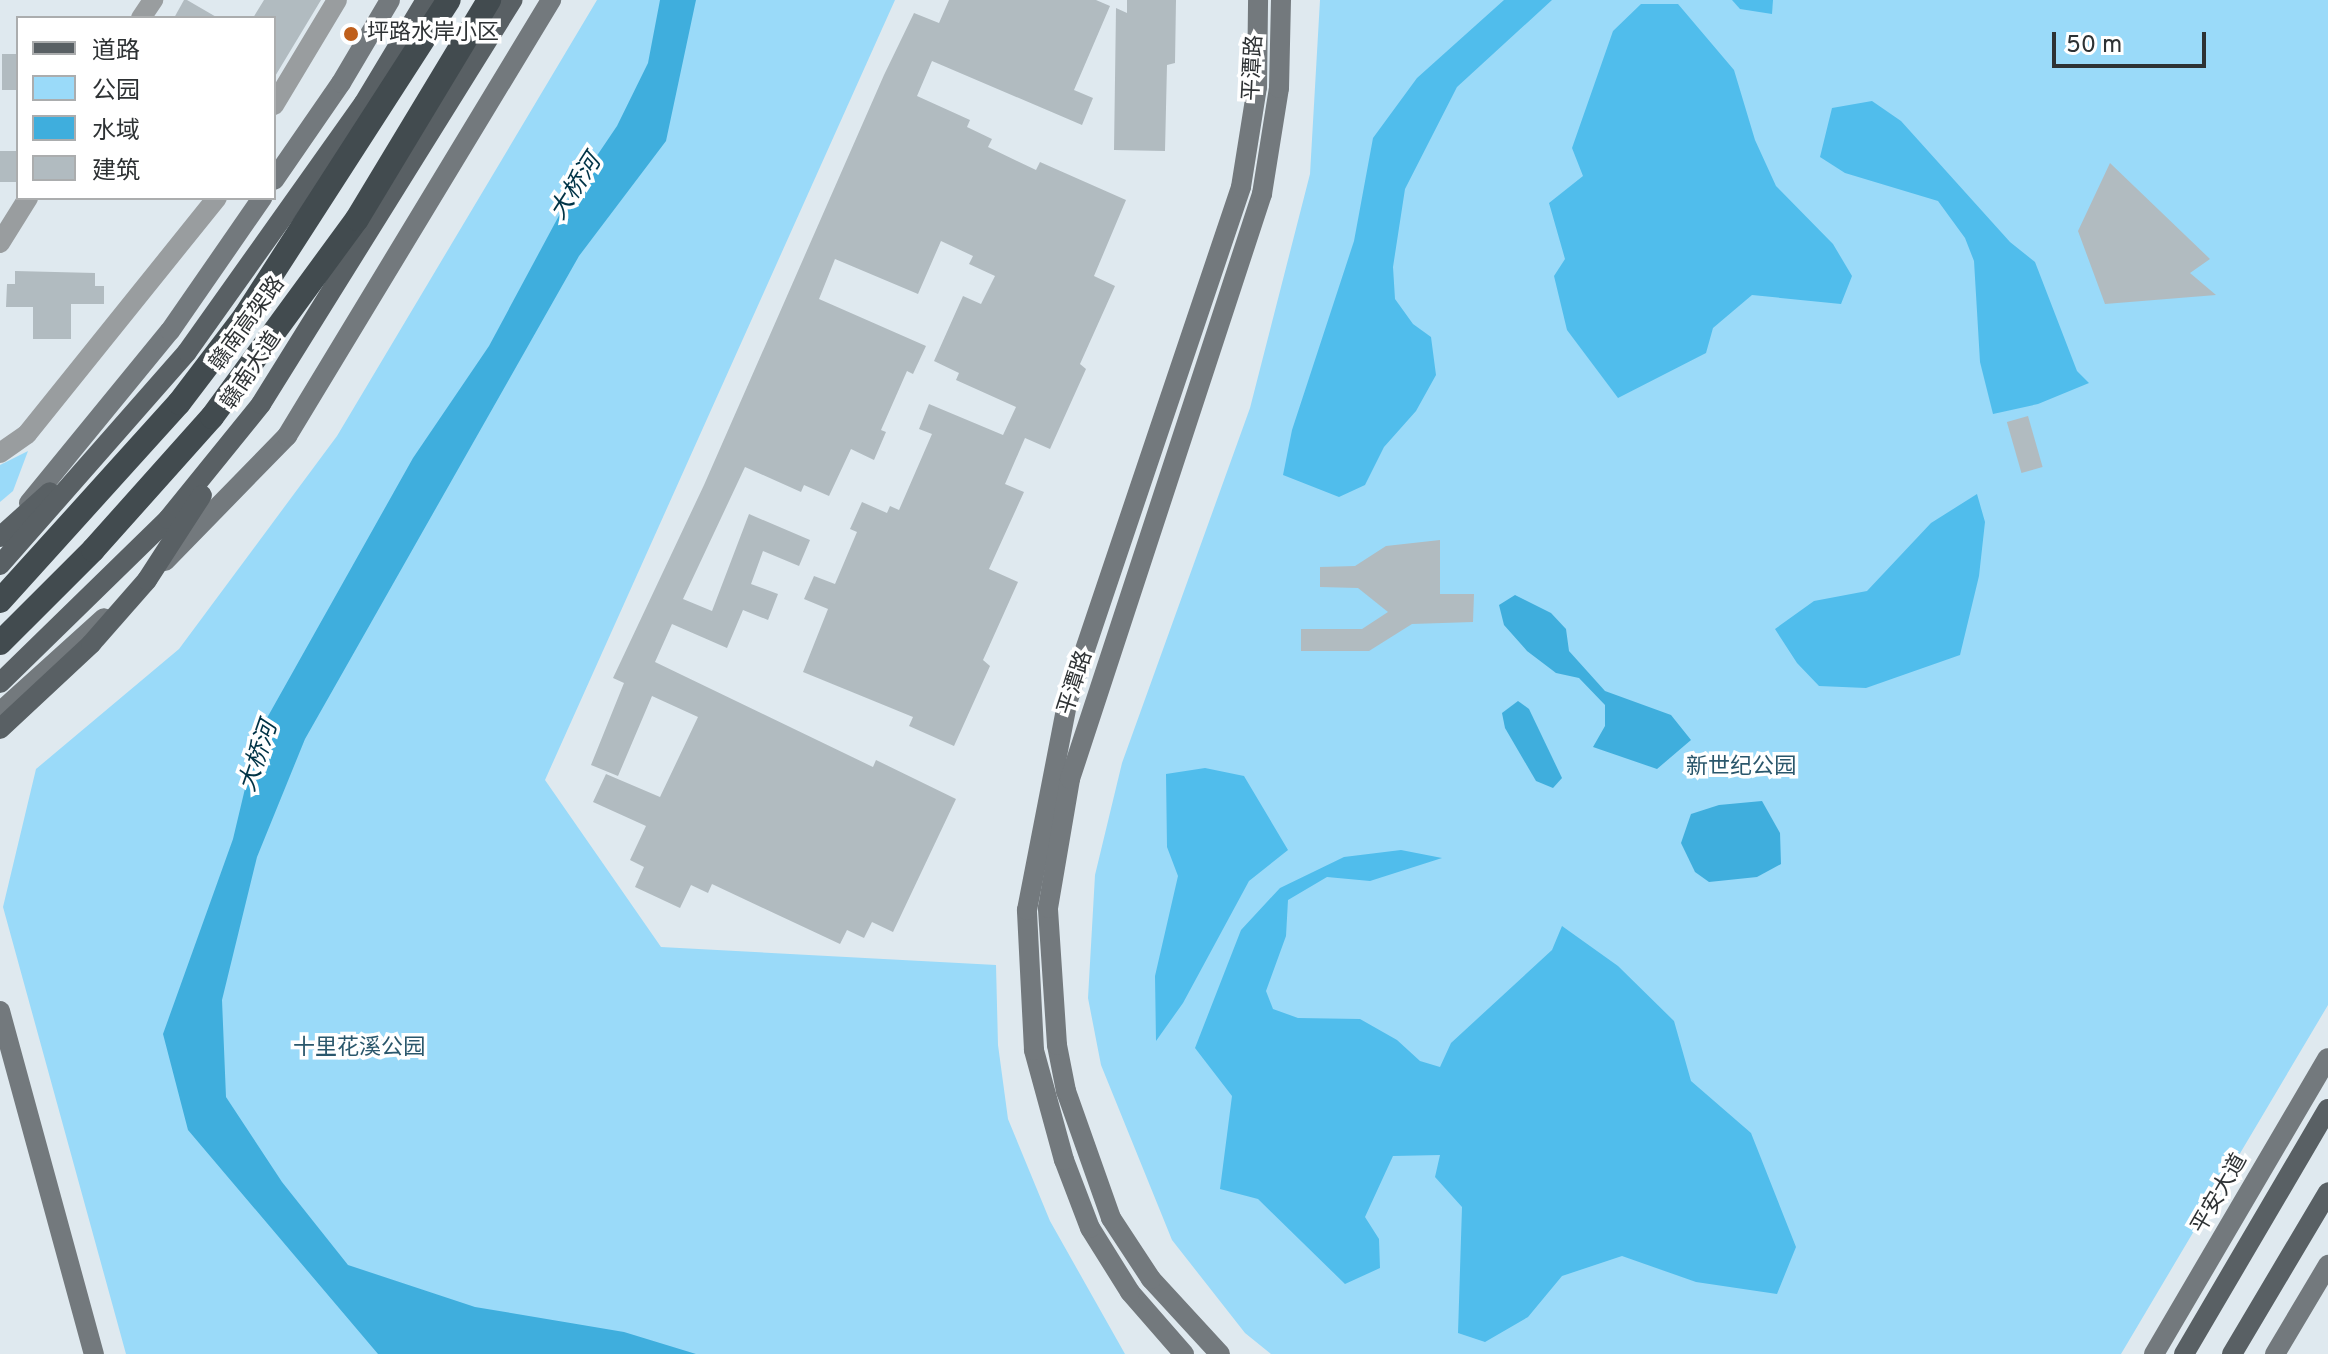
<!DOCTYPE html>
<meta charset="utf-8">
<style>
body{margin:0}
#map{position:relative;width:2328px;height:1354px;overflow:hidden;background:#dfe9ef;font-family:Overpass,"Noto Sans SC",sans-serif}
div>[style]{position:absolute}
.green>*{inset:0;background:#9adaf9}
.forest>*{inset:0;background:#50bdec}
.water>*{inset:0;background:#3faedd}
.building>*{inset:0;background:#b1bbc0;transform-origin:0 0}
.street>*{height:20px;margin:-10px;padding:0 10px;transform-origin:10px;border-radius:10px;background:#999d9f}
.secondary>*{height:20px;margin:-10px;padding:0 10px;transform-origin:10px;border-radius:10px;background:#73797d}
.primary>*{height:20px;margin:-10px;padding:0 10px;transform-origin:10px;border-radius:10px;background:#596064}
.highway>*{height:24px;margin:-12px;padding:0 12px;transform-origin:12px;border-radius:12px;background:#424b4f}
.dots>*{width:22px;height:22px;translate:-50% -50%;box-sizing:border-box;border:4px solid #fff;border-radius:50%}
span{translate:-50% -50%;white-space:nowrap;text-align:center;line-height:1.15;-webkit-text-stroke:7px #fff;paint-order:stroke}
.poi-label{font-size:22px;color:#2e3234}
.left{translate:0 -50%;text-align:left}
.street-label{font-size:22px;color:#2e3234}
.park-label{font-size:22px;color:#2a576c}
.water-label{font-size:24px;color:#003346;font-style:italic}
.legend{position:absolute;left:16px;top:16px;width:260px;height:184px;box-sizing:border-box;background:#fff;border:2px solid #abadae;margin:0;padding:10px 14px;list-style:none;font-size:24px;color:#2e3234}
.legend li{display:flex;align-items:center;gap:16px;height:40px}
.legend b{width:40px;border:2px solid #abadae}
.scale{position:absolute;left:2052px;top:32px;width:154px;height:36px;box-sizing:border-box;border:4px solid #2e3234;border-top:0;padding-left:10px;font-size:24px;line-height:28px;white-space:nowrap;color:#2e3234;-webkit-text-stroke:6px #fff;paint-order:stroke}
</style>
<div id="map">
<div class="green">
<div style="clip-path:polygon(597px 0,895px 0,545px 780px,661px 947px,996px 965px,998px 1045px,1008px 1119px,1050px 1221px,1125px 1354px,126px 1354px,3px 907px,36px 769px,179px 649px,337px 436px)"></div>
<div style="clip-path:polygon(1320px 0,2328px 0,2328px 1005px,2121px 1354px,1271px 1354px,1245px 1333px,1172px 1240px,1101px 1065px,1088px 998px,1095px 875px,1122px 763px,1250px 408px,1310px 174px)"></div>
<div style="clip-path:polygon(28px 451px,13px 491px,0 502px,0 465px)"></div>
</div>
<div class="forest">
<div style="clip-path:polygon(1504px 0,1552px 0,1457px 87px,1405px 189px,1393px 267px,1395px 299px,1413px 324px,1431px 337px,1436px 375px,1416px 411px,1384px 447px,1365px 485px,1339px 497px,1283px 475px,1292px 430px,1354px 241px,1373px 138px,1417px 78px)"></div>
<div style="clip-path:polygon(1732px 0,1773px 0,1772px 14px,1740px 9px)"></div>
<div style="clip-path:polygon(1641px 4px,1678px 4px,1734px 70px,1755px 140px,1776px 186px,1833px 244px,1852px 276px,1841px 304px,1752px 295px,1713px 328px,1706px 353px,1618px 398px,1567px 330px,1554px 276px,1565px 259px,1549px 203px,1583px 176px,1572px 148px,1613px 31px)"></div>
<div style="clip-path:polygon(1872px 101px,1901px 121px,2010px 242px,2035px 262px,2077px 371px,2089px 383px,2038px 404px,1993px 414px,1980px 362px,1974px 261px,1965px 238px,1938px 201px,1845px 173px,1820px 157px,1832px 108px)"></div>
<div style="clip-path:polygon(1977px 494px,1985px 522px,1979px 576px,1960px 655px,1866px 688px,1819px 686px,1797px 663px,1775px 629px,1814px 601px,1867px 591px,1931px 523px)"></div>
<div style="clip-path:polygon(1205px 768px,1244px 776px,1288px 850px,1249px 881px,1183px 1003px,1156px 1041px,1155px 976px,1178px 876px,1167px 847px,1166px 774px)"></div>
<div style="clip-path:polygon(1401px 850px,1442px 858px,1370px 881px,1327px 877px,1288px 900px,1286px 936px,1266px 991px,1273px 1009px,1298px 1018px,1360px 1019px,1397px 1040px,1420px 1061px,1440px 1067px,1451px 1043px,1552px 950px,1562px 926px,1618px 966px,1674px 1021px,1691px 1081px,1751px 1133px,1796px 1247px,1777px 1294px,1696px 1282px,1622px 1256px,1562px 1276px,1528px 1317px,1485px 1342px,1458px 1333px,1462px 1207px,1435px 1177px,1440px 1155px,1393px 1156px,1365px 1217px,1379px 1239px,1380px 1268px,1345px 1284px,1258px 1199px,1220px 1189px,1232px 1096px,1195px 1048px,1241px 930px,1280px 888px,1344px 857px)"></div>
</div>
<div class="water">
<div style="clip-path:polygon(660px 0,696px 0,666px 141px,579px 256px,305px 739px,257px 857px,222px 1000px,226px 1097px,282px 1182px,348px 1265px,475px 1307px,624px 1332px,696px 1354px,378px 1354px,188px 1130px,163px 1034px,233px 839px,258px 734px,413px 458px,489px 346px,569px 197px,617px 126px,648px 63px)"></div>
<div style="clip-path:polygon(1515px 595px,1551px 613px,1566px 629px,1569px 651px,1605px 691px,1671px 715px,1691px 740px,1657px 769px,1593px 747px,1605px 726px,1605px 705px,1579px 678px,1556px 673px,1527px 651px,1504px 625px,1499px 605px)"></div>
<div style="clip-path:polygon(1518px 701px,1529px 709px,1562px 778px,1553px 788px,1536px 781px,1505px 728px,1502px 713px)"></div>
<div style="clip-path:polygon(1762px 801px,1780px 833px,1781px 864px,1757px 877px,1709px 882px,1695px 872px,1681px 843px,1691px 814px,1719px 805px)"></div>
</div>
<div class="building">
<div style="clip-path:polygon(184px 0,187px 0,218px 18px,174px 18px)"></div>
<div style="clip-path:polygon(264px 0,321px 0,274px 78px,274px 18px,253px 18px)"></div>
<div style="clip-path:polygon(949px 0,1096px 0,1110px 6px,1074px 90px,1093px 98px,1082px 125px,932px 61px,917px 96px,970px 120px,967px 127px,992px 139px,988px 147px,1036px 170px,1040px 162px,1126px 200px,1094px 276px,1115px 286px,1080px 364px,1086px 369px,1050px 449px,1025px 438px,1005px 484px,1024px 492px,989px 569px,1018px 582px,983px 660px,990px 666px,954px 746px,909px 726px,913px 717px,803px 672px,828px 609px,804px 599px,814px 576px,835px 584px,857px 532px,850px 529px,862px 502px,887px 513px,890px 506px,899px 510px,932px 434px,919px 429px,929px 404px,1003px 435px,1016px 407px,956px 380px,959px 373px,934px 361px,963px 296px,981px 304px,995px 276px,969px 264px,973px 256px,941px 241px,918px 294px,835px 259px,819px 299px,926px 346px,913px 374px,907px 371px,881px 430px,886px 432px,874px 460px,851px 449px,829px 496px,804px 485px,801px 492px,745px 467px,683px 599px,712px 611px,749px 514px,810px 540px,799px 566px,763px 551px,751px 584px,778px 594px,768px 620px,743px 610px,727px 648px,672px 624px,655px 662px,873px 767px,876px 760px,956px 799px,893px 932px,872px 922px,864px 938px,847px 930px,840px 944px,712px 884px,708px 893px,691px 885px,680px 908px,635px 887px,644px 867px,630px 860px,646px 826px,593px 802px,606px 774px,660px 797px,698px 717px,652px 696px,618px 776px,591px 765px,624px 683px,613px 678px,704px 485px,884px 75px,914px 13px,939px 23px)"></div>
<div style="clip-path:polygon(1127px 0,1176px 0,1175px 63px,1167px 65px,1165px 151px,1114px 150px,1116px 8px,1127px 13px)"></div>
<div style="left:2px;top:54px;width:16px;height:36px"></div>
<div style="left:0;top:151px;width:18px;height:31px"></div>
<div style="clip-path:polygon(2110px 163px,2210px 259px,2190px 273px,2216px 295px,2105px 304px,2078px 231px)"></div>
<div style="clip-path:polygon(15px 271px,95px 273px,95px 286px,104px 286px,104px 304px,71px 304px,71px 339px,33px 339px,33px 307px,6px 307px,7px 284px,15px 284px)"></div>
<div style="left:2028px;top:416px;width:53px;height:22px;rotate:74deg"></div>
<div style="clip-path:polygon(1440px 540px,1440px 594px,1474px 594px,1473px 622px,1412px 624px,1369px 651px,1301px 651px,1301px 629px,1362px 629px,1388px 612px,1358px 588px,1320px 587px,1320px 567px,1355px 566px,1386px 546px)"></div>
</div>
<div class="street">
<div style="left:141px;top:18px;width:22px;rotate:-56deg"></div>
<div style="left:274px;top:105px;width:122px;rotate:-59deg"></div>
<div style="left:0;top:243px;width:53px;rotate:-58.1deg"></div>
<div style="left:0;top:453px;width:33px;rotate:-35deg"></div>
<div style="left:27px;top:434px;width:303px;rotate:-51.2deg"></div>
</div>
<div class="secondary">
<div style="left:274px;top:180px;width:118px;rotate:-55.4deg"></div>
<div style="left:341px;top:83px;width:96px;rotate:-59.4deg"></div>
<div style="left:29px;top:503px;width:222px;rotate:-50.7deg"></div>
<div style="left:170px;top:331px;width:162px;rotate:-55.3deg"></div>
<div style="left:165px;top:561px;width:175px;rotate:-45.7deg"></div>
<div style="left:287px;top:436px;width:510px;rotate:-58.8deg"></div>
<div style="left:0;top:712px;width:140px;rotate:-42.1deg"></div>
<div style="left:0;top:1011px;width:356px;rotate:74.7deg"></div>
<div style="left:1184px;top:1354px;width:82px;rotate:-131.1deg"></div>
<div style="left:1130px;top:1292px;width:75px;rotate:-122deg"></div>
<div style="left:1090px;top:1228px;width:73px;rotate:-110.9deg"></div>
<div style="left:1064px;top:1160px;width:114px;rotate:-105.3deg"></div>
<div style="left:1034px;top:1050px;width:140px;rotate:-92.9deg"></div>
<div style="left:1027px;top:910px;width:214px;rotate:-79deg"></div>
<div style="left:1068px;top:700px;width:541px;rotate:-71.36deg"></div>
<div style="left:1241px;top:187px;width:101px;rotate:-80.9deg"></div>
<div style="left:1257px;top:87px;width:87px;rotate:-89.3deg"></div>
<div style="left:1220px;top:1354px;width:102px;rotate:-132.6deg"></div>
<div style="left:1151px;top:1279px;width:73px;rotate:-123.3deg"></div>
<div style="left:1111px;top:1218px;width:135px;rotate:-109.5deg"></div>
<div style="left:1066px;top:1091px;width:47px;rotate:-101.1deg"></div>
<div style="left:1057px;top:1045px;width:137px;rotate:-93.8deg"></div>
<div style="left:1048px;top:908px;width:131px;rotate:-80.3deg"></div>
<div style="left:1070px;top:779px;width:616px;rotate:-71.83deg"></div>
<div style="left:1262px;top:194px;width:107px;rotate:-80.9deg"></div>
<div style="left:1279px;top:88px;width:88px;rotate:-88.7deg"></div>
<div style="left:2154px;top:1354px;width:343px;rotate:-59.6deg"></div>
<div style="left:2275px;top:1354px;width:104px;rotate:-59.2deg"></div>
</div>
<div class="primary">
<div style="left:0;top:537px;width:67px;rotate:-42deg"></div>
<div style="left:0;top:565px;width:283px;rotate:-48.7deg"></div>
<div style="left:187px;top:352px;width:305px;rotate:-54.6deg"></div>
<div style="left:364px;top:103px;width:120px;rotate:-59deg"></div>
<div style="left:0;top:683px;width:235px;rotate:-44.3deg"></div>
<div style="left:168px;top:519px;width:148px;rotate:-51deg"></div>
<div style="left:261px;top:404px;width:476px;rotate:-58.1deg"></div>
<div style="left:0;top:729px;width:125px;rotate:-43deg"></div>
<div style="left:91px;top:644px;width:85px;rotate:-48.8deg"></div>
<div style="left:147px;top:580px;width:101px;rotate:-57.1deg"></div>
<div style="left:2184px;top:1354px;width:284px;rotate:-59.6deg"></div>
<div style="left:2232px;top:1354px;width:188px;rotate:-59.3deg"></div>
</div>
<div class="highway">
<div style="left:0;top:601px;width:267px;rotate:-47.9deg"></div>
<div style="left:179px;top:403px;width:109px;rotate:-52.8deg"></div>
<div style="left:245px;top:316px;width:376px;rotate:-57.2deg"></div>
<div style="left:0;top:643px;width:132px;rotate:-45deg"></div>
<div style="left:93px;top:550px;width:178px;rotate:-48.2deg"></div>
<div style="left:212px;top:417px;width:245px;rotate:-53.8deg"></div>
<div style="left:357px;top:219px;width:256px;rotate:-58.9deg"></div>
</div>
<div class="dots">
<div style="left:351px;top:34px;background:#bf5f1b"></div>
</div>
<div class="poi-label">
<span class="left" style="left:367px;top:34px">坪路水岸小区</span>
</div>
<div class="street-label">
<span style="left:1254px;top:68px;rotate:-87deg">平潭路</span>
<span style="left:248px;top:324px;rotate:-54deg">赣南高架路</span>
<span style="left:252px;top:371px;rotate:-56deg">赣南大道</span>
<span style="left:1076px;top:683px;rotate:-72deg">平潭路</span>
<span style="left:2220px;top:1194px;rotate:-60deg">平安大道</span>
</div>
<div class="park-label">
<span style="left:1741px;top:768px">新世纪公园</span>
<span style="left:359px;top:1049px">十里花溪公园</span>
</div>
<div class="water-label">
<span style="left:577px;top:188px;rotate:-57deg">大桥河</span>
<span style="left:260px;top:757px;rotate:-71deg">大桥河</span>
</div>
<ul class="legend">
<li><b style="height:10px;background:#596064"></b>道路</li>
<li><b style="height:22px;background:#9adaf9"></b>公园</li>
<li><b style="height:22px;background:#3faedd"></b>水域</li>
<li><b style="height:22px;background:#b1bbc0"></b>建筑</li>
</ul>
<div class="scale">50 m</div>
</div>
